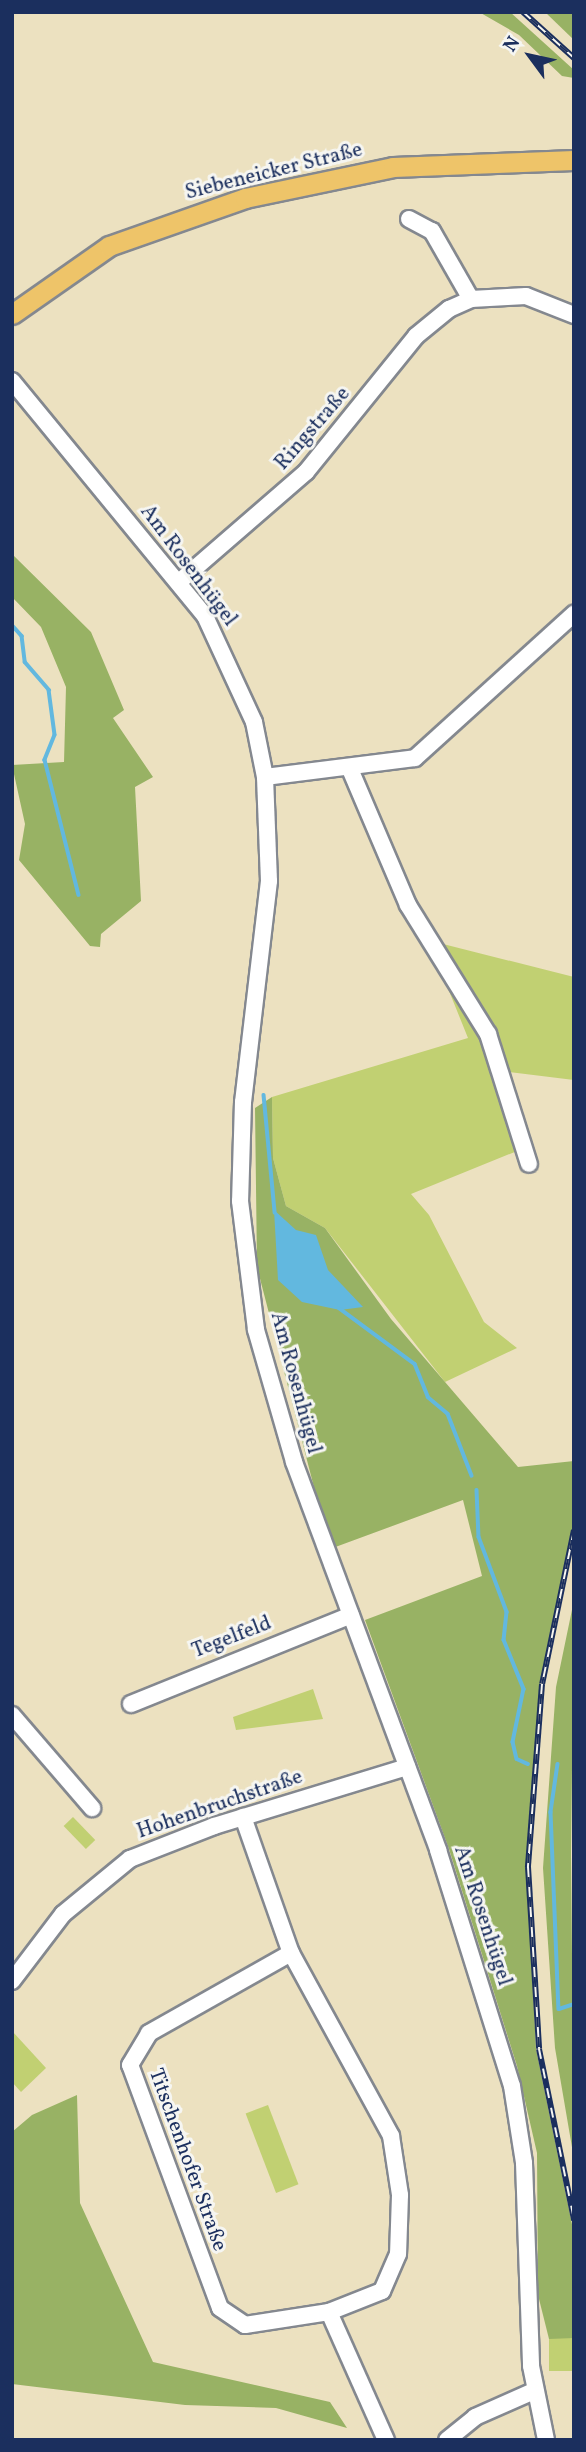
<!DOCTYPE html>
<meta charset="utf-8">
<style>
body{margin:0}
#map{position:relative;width:586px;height:2452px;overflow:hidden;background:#ece1c0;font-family:Vollkorn,serif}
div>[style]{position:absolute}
.green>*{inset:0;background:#c1d072;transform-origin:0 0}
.forest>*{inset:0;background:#98b264}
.water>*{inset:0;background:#62b8df}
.stream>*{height:3.5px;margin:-1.75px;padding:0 1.75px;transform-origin:1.75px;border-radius:1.75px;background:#62b8df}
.roads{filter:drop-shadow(2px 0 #84888f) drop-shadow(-2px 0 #84888f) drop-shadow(0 2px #84888f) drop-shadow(0 -2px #84888f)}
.minor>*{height:16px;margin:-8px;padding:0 8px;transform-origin:8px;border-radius:8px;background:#fff}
.major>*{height:19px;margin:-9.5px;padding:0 9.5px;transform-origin:9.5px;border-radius:9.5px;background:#eec469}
.rail>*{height:6px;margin-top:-3px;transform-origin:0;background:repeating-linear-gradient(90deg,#f6f6f2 0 10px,#1b2f5e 0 20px);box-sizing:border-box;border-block:2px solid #1b2f5e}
span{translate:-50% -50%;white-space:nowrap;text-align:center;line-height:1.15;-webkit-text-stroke:6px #f6f6f2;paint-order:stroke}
.street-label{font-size:21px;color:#1b2f5e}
.frame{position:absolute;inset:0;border:14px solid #1b2f5e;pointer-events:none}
.north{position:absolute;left:495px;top:21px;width:70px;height:70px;-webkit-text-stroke:5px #f6f6f2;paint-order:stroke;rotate:303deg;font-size:19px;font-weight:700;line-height:28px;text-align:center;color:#1b2f5e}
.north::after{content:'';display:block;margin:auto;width:24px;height:32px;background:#1b2f5e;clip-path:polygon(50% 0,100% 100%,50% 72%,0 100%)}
</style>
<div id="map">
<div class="green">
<div style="clip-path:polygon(443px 944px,574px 977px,574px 1080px,509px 1072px,522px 1149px,411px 1194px,429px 1215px,484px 1322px,517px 1348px,445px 1382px,325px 1228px,286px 1206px,273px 1158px,272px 1097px,468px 1038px,447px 986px)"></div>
<div style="clip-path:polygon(313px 1689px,323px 1719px,236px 1730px,233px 1717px)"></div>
<div style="left:73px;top:1817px;width:32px;height:13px;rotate:46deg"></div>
<div style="clip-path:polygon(13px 2032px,46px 2068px,21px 2092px,12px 2082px)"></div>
<div style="left:268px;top:2105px;width:85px;height:24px;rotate:69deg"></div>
<div style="left:574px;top:2338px;width:33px;height:25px;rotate:90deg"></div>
</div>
<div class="forest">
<div style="clip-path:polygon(479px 12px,510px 12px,574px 70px,574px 78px,562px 76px,519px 35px)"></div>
<div style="clip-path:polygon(546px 12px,574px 12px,574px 40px,546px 13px)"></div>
<div style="clip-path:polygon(12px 554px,91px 632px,124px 710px,113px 718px,153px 777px,135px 787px,141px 901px,101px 934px,100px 947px,90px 946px,19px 860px,25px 824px,12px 765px,64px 762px,66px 687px,41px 627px,12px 597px)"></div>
<div style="clip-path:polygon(272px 1097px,273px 1158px,286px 1206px,325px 1228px,391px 1319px,518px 1467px,574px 1461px,574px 1524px,540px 1684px,527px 1867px,536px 2049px,574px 2234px,574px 2338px,549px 2339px,538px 2295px,537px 2153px,517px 2066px,449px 1849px,365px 1620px,482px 1576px,463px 1500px,330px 1549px,257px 1267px,255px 1108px)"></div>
<div style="clip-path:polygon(574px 1600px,571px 1854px,574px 2159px,555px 2048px,543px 1868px,556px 1687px)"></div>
<div style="clip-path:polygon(77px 2095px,80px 2203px,153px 2362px,330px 2402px,347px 2428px,276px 2408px,185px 2405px,12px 2384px,12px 2132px,32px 2115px)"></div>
</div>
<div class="water">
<div style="clip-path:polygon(274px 1210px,296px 1230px,316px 1235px,328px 1270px,363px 1307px,340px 1310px,302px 1302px,278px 1280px)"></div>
</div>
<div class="stream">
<div style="left:12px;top:625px;width:15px;rotate:48deg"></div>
<div style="left:22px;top:636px;width:26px;rotate:83deg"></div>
<div style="left:25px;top:662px;width:37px;rotate:49deg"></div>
<div style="left:49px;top:690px;width:45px;rotate:82.4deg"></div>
<div style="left:55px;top:735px;width:27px;rotate:112deg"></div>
<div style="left:45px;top:760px;width:139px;rotate:75.9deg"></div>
<div style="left:264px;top:1095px;width:118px;rotate:84.6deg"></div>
<div style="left:339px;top:1308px;width:94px;rotate:36.4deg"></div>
<div style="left:415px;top:1364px;width:35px;rotate:68deg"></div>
<div style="left:428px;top:1397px;width:26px;rotate:40deg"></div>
<div style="left:448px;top:1414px;width:66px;rotate:68.8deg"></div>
<div style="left:477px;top:1490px;width:47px;rotate:87.6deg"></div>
<div style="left:479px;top:1537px;width:80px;rotate:69.5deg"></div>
<div style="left:507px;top:1612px;width:28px;rotate:96deg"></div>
<div style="left:504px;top:1640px;width:53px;rotate:67.8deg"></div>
<div style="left:524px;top:1689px;width:54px;rotate:101.7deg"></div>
<div style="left:513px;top:1742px;width:17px;rotate:77deg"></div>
<div style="left:517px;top:1759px;width:12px;rotate:24deg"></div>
<div style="left:558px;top:1764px;width:49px;rotate:98.3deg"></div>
<div style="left:551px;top:1812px;width:197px;rotate:87.7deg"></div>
<div style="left:559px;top:2009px;width:16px;rotate:-18deg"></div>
</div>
<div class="roads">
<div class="minor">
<div style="left:409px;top:219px;width:26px;rotate:28deg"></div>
<div style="left:432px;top:231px;width:78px;rotate:60.2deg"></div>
<div style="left:12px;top:381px;width:304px;rotate:50.6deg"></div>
<div style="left:205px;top:616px;width:117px;rotate:65.2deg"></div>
<div style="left:254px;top:722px;width:56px;rotate:78.7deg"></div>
<div style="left:265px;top:777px;width:104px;rotate:87.8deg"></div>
<div style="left:269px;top:881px;width:223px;rotate:96.7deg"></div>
<div style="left:243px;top:1102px;width:99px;rotate:91.7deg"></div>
<div style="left:240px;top:1201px;width:130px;rotate:82.9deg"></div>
<div style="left:256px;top:1330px;width:137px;rotate:73.9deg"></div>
<div style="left:294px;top:1462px;width:414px;rotate:69.6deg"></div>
<div style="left:438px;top:1850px;width:247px;rotate:72.6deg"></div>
<div style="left:512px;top:2086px;width:78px;rotate:81.1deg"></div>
<div style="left:524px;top:2163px;width:203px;rotate:88deg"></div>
<div style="left:531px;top:2366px;width:76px;rotate:78.5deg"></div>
<div style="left:179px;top:582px;width:168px;rotate:-40.9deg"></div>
<div style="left:306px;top:472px;width:175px;rotate:-51deg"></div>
<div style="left:416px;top:336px;width:43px;rotate:-39.3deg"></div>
<div style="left:449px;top:309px;width:24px;rotate:-24deg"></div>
<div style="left:471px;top:299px;width:55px;rotate:-3.1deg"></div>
<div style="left:526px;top:296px;width:52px;rotate:21.6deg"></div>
<div style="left:350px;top:769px;width:148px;rotate:66.9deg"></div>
<div style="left:408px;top:905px;width:152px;rotate:58.2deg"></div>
<div style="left:488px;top:1034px;width:136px;rotate:72.5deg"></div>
<div style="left:265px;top:777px;width:151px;rotate:-7.2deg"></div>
<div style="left:415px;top:758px;width:215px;rotate:-42.2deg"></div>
<div style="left:131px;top:1704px;width:237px;rotate:-22deg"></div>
<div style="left:12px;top:1715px;width:123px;rotate:49.3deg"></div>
<div style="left:243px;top:1817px;width:144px;rotate:70.6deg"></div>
<div style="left:291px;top:1953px;width:209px;rotate:61.3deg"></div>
<div style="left:391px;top:2136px;width:60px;rotate:81.3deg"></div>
<div style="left:400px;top:2195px;width:59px;rotate:91.9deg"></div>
<div style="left:398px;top:2254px;width:40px;rotate:113.4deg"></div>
<div style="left:382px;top:2291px;width:57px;rotate:158.4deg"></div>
<div style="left:329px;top:2312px;width:85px;rotate:171.2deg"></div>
<div style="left:245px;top:2325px;width:30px;rotate:-146deg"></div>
<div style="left:220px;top:2308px;width:259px;rotate:-110.3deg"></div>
<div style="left:130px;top:2065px;width:37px;rotate:-59deg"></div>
<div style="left:149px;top:2033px;width:163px;rotate:-29.4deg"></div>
<div style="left:12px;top:1981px;width:84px;rotate:-52.7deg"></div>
<div style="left:63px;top:1914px;width:87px;rotate:-39.4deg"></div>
<div style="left:130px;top:1859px;width:90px;rotate:-21.4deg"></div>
<div style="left:214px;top:1826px;width:202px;rotate:-17deg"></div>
<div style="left:329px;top:2312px;width:140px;rotate:66deg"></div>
<div style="left:447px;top:2440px;width:36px;rotate:-39deg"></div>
<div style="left:475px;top:2417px;width:64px;rotate:-23.8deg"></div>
</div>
<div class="major">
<div style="left:12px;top:314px;width:118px;rotate:-35deg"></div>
<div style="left:109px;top:246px;width:144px;rotate:-19.4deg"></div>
<div style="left:245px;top:198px;width:151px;rotate:-11.8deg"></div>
<div style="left:393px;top:167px;width:181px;rotate:-2.2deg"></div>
</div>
</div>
<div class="rail">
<div style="left:523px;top:12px;width:69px;rotate:42deg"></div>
<div style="left:574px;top:1530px;width:157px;rotate:101.7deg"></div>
<div style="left:542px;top:1684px;width:184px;rotate:94.4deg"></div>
<div style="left:528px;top:1867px;width:182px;rotate:86.5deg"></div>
<div style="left:539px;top:2049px;width:175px;rotate:78.4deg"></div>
</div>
<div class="street-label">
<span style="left:274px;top:172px;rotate:-14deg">Siebeneicker Straße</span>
<span style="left:313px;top:429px;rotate:-49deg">Ringstraße</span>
<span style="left:188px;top:566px;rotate:53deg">Am Rosenhügel</span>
<span style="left:295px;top:1383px;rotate:75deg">Am Rosenhügel</span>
<span style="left:232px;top:1638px;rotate:-21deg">Tegelfeld</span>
<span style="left:220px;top:1805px;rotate:-19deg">Hohenbruchstraße</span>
<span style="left:482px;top:1916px;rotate:72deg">Am Rosenhügel</span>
<span style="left:187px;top:2160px;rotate:70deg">Titschenhofer Straße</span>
</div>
<div class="frame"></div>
<div class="north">N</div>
</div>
